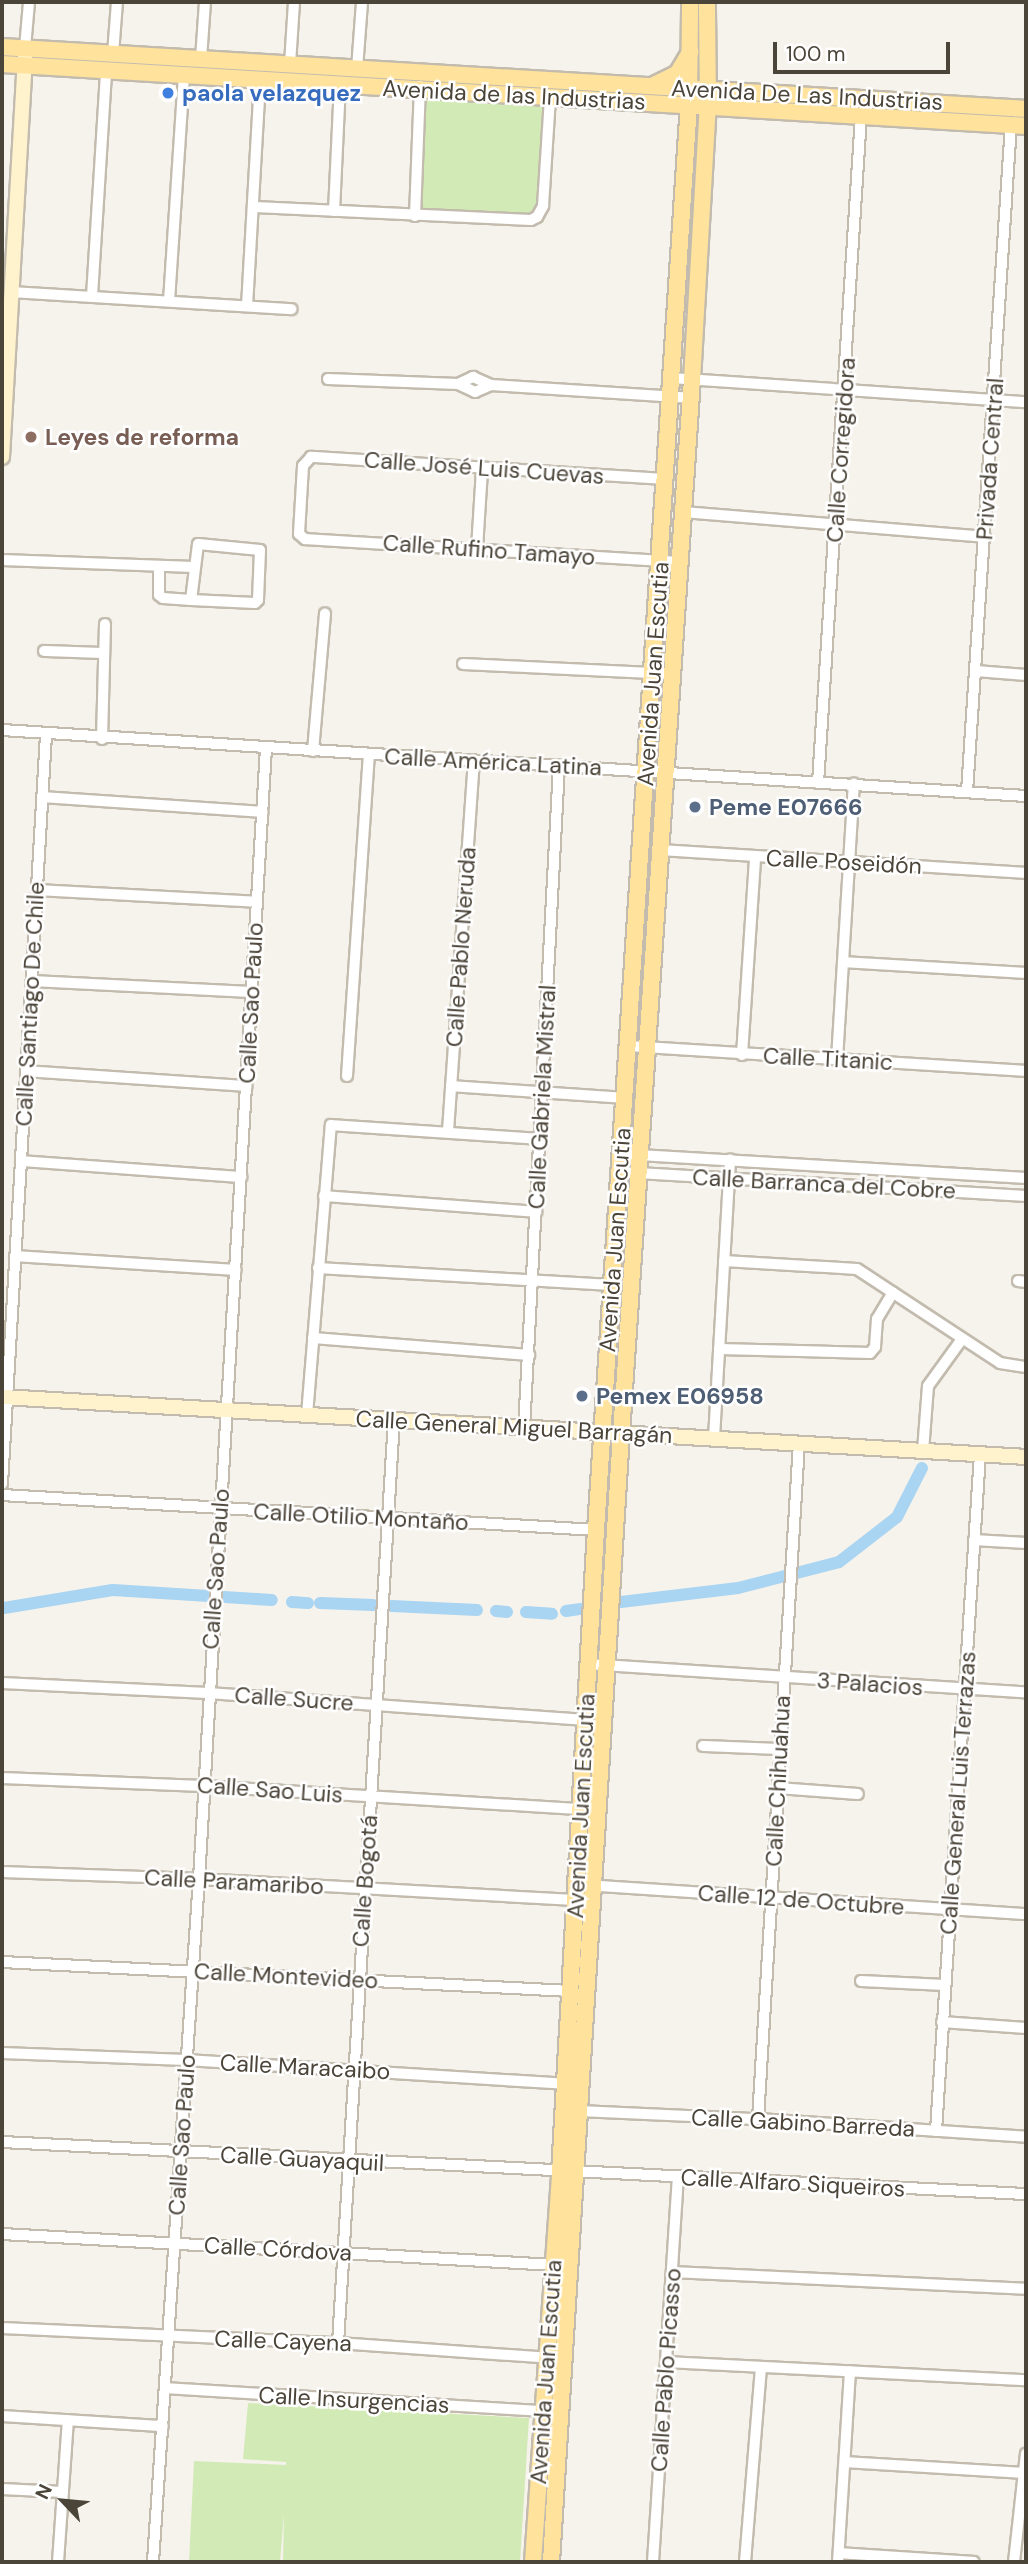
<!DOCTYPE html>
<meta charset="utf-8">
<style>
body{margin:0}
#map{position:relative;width:1028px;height:2564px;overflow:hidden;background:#f6f3ec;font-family:"DM Sans",sans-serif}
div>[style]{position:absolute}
.green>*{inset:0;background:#d2eab5;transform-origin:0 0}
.canal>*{height:12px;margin:-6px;padding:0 6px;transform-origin:6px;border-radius:6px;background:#a9d4f2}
.roads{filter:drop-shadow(2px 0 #c2bbae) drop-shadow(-2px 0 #c2bbae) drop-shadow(0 2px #c2bbae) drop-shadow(0 -2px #c2bbae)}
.street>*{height:10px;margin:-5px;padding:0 5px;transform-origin:5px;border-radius:5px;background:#fff}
.secondary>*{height:14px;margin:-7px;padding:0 7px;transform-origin:7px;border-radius:7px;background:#fff3cd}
.primary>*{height:16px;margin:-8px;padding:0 8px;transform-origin:8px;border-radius:8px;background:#ffe39c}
.dots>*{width:19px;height:19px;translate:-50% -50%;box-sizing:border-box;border:4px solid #fff;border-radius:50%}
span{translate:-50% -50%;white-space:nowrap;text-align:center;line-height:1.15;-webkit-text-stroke:5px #fff;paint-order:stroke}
.shop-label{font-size:23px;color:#366cbe;font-weight:700}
.left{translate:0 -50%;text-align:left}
.street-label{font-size:23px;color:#4b4439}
.education-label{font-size:23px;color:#785e54;font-weight:700}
.service-label{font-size:23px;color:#4e5e75;font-weight:700}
.frame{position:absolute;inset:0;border:4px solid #4b4439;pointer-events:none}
.north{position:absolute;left:28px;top:2466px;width:70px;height:70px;-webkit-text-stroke:5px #fff;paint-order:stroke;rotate:296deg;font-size:19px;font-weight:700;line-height:28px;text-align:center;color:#4b4439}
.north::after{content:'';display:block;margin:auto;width:24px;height:32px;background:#4b4439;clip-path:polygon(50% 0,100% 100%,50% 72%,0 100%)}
.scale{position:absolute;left:773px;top:42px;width:177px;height:32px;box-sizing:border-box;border:4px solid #4b4439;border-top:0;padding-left:9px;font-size:21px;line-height:24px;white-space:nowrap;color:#4b4439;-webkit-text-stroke:5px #fff;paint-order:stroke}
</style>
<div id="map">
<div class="green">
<div style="left:419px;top:90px;width:131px;height:126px;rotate:3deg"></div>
<div style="clip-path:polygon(248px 2403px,529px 2418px,520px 2562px,283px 2562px,284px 2513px,280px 2562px,189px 2562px,194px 2461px,286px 2465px,286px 2462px,243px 2459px)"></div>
</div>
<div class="canal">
<div style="left:292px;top:1602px;width:16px;rotate:4deg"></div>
<div style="left:621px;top:1602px;width:118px;rotate:-6.8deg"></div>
<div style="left:738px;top:1588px;width:104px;rotate:-14.4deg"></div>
<div style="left:839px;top:1562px;width:73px;rotate:-37.8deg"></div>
<div style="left:897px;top:1517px;width:55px;rotate:-63deg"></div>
<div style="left:320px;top:1603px;width:53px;rotate:2.2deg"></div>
<div style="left:392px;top:1606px;width:85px;rotate:2.7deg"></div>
<div style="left:4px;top:1608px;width:110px;rotate:-9.4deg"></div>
<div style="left:113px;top:1590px;width:159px;rotate:3.6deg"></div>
<div style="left:496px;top:1611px;width:11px;rotate:5deg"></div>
<div style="left:566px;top:1611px;width:15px;rotate:-8deg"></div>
<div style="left:526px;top:1612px;width:26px;rotate:4deg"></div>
</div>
<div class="roads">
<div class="street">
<div style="left:25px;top:48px;width:46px;rotate:-85deg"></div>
<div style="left:113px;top:54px;width:52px;rotate:-85.6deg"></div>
<div style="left:201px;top:59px;width:57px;rotate:-86deg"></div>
<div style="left:290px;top:64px;width:62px;rotate:-86.3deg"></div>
<div style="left:357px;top:69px;width:67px;rotate:-85.7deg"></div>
<div style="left:255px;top:207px;width:276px;rotate:2.7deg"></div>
<div style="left:531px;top:220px;width:7px;rotate:-27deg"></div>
<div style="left:537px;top:217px;width:13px;rotate:-61deg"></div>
<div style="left:543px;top:206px;width:109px;rotate:-86.3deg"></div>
<div style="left:334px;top:211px;width:125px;rotate:-87.3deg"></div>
<div style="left:415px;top:216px;width:130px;rotate:-87.8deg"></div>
<div style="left:12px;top:292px;width:280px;rotate:3.5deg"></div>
<div style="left:92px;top:296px;width:225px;rotate:-86.4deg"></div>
<div style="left:169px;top:301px;width:225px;rotate:-86.2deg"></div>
<div style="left:247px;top:306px;width:225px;rotate:-86.7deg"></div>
<div style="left:671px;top:378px;width:356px;rotate:3.9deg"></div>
<div style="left:328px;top:379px;width:130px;rotate:2.2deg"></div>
<div style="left:458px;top:384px;width:17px;rotate:-25deg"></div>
<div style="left:473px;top:377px;width:20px;rotate:24deg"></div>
<div style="left:491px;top:385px;width:199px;rotate:3.7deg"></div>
<div style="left:458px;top:384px;width:19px;rotate:25deg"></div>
<div style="left:475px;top:392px;width:17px;rotate:-24deg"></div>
<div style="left:665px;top:479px;width:355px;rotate:-176.4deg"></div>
<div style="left:311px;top:457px;width:12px;rotate:132deg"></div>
<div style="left:303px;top:466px;width:68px;rotate:93.4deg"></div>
<div style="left:299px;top:534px;width:8px;rotate:40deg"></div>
<div style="left:305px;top:539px;width:374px;rotate:3.5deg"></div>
<div style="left:682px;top:512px;width:304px;rotate:4.7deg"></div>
<div style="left:477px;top:549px;width:79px;rotate:-86.4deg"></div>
<div style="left:2px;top:560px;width:192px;rotate:2.1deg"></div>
<div style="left:159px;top:566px;width:29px;rotate:90deg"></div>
<div style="left:159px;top:595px;width:5px;rotate:37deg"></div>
<div style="left:163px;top:598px;width:28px;rotate:4deg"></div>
<div style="left:191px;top:600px;width:64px;rotate:2.7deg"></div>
<div style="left:255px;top:603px;width:4px;rotate:-45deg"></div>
<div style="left:258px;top:600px;width:50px;rotate:-87.7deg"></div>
<div style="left:260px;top:550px;width:62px;rotate:-174.5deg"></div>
<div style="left:198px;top:544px;width:56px;rotate:97.1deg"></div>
<div style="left:44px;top:651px;width:60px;rotate:1.9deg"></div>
<div style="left:463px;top:664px;width:210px;rotate:2.7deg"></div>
<div style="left:976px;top:671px;width:50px;rotate:4.6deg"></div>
<div style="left:2px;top:730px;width:1026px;rotate:3.69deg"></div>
<div style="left:102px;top:739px;width:115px;rotate:-88.5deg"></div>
<div style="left:313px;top:751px;width:138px;rotate:-85deg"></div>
<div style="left:818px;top:783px;width:668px;rotate:-86.31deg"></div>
<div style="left:967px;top:792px;width:668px;rotate:-86.23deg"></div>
<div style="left:43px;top:797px;width:220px;rotate:3.9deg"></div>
<div style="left:661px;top:850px;width:366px;rotate:3.6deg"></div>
<div style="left:37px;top:890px;width:219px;rotate:3.1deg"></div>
<div style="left:843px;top:962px;width:183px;rotate:3.4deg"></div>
<div style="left:32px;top:981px;width:219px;rotate:2.9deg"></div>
<div style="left:629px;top:1046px;width:398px;rotate:3.6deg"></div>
<div style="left:742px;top:1055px;width:198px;rotate:-86.2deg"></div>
<div style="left:837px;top:1060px;width:277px;rotate:-86.5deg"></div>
<div style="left:26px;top:1071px;width:221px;rotate:3.9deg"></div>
<div style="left:347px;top:1076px;width:322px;rotate:-86.1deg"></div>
<div style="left:451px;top:1086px;width:174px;rotate:3.9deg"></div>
<div style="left:448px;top:1131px;width:370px;rotate:-86deg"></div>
<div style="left:622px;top:1154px;width:405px;rotate:3.4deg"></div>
<div style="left:21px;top:1161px;width:221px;rotate:4.2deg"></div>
<div style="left:621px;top:1172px;width:406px;rotate:3.4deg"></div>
<div style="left:324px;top:1196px;width:213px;rotate:4.3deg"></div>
<div style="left:15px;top:1256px;width:221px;rotate:3.6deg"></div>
<div style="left:724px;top:1261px;width:133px;rotate:3.4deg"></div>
<div style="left:857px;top:1269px;width:171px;rotate:33.3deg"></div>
<div style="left:1000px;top:1363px;width:26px;rotate:9deg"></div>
<div style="left:318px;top:1268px;width:294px;rotate:3.3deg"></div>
<div style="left:1018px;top:1281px;width:8px;rotate:7deg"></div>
<div style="left:313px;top:1338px;width:217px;rotate:4.5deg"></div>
<div style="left:719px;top:1349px;width:151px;rotate:1.5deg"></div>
<div style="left:870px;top:1353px;width:8px;rotate:-50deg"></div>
<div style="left:875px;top:1347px;width:28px;rotate:-86deg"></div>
<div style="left:877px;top:1319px;width:31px;rotate:-59deg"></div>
<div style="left:307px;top:1415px;width:291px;rotate:-85.3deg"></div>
<div style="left:331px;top:1125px;width:209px;rotate:3.8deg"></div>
<div style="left:524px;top:1429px;width:665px;rotate:-86.98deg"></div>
<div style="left:714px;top:1438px;width:279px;rotate:-86.7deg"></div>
<div style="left:923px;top:1451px;width:65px;rotate:-85.6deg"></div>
<div style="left:928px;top:1386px;width:58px;rotate:-54.1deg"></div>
<div style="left:2px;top:1484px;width:751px;rotate:-86.64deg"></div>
<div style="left:2px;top:1495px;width:595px;rotate:3.37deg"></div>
<div style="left:974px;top:1540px;width:52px;rotate:3.3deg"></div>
<div style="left:588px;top:1664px;width:439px;rotate:3.7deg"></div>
<div style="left:2px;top:1683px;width:206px;rotate:2.8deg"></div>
<div style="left:208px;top:1693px;width:379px;rotate:4.1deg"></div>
<div style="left:703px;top:1746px;width:77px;rotate:2.2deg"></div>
<div style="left:2px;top:1778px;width:201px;rotate:2.3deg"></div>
<div style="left:203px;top:1786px;width:379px;rotate:3.5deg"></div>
<div style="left:778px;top:1788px;width:80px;rotate:4.3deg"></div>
<div style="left:2px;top:1872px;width:197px;rotate:2deg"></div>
<div style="left:199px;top:1879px;width:381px;rotate:3.2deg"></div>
<div style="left:586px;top:1885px;width:441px;rotate:3.8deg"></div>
<div style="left:2px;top:1962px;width:569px;rotate:2.92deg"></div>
<div style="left:861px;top:1981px;width:84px;rotate:2.7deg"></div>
<div style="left:942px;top:2022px;width:84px;rotate:4.1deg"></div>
<div style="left:2px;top:2053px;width:184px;rotate:2.2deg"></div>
<div style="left:186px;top:2060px;width:380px;rotate:3.6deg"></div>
<div style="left:579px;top:2111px;width:179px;rotate:2.6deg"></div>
<div style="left:758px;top:2119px;width:269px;rotate:3.8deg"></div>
<div style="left:758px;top:2119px;width:677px;rotate:-86.53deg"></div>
<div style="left:936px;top:2131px;width:678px;rotate:-86.28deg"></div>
<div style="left:2px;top:2142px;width:1025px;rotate:2.91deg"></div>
<div style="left:2px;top:2234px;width:553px;rotate:3.21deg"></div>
<div style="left:672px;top:2272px;width:354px;rotate:2.7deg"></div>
<div style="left:2px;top:2328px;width:336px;rotate:2.6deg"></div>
<div style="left:338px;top:2343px;width:217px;rotate:4deg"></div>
<div style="left:338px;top:2343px;width:925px;rotate:-86.53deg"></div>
<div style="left:666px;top:2362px;width:360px;rotate:2.9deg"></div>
<div style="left:165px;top:2388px;width:378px;rotate:3.5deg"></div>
<div style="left:2px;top:2416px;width:161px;rotate:3.6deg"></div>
<div style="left:845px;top:2462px;width:179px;rotate:3.5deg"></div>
<div style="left:2px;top:2489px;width:61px;rotate:2.8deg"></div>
<div style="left:839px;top:2553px;width:135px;rotate:3.8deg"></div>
<div style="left:58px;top:2562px;width:142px;rotate:-86deg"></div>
<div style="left:153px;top:2562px;width:685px;rotate:-86.15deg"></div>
<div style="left:199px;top:1879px;width:1132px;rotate:-86.61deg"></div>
<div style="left:653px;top:2562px;width:385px;rotate:-86.3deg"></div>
<div style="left:745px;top:2562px;width:195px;rotate:-85.3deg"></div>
<div style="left:838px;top:2562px;width:191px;rotate:-86.4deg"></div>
<div style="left:1014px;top:2562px;width:109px;rotate:-83.7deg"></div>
</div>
<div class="secondary">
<div style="left:2px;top:457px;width:402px;rotate:-86.7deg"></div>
<div style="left:2px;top:1397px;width:1026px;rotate:3.35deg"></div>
</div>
<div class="primary">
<div style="left:2px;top:47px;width:1026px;rotate:3.46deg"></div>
<div style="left:2px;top:64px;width:1026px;rotate:3.46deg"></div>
<div style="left:654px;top:85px;width:25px;rotate:-26deg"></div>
<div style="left:677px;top:74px;width:26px;rotate:-59deg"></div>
<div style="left:533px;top:2562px;width:390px;rotate:-86deg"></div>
<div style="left:560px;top:2173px;width:644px;rotate:-86.8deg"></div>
<div style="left:596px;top:1530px;width:1428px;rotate:-86.27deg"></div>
<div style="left:689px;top:105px;width:103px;rotate:-89.4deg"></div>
<div style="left:551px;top:2562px;width:1130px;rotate:-86.45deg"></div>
<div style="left:621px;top:1434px;width:1056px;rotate:-86.15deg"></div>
<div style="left:692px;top:380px;width:274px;rotate:-86.7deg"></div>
<div style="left:708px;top:106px;width:104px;rotate:-90.6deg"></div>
</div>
</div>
<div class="dots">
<div style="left:168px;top:93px;background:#3f7fe0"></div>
<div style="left:31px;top:437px;background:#8d6e63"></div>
<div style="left:695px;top:807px;background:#5c6f8a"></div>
<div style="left:582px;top:1396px;background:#5c6f8a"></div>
</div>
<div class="shop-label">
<span class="left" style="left:182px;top:93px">paola velazquez</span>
</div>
<div class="street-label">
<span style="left:514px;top:95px;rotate:3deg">Avenida de las Industrias</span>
<span style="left:807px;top:95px;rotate:3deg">Avenida De Las Industrias</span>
<span style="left:841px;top:450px;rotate:-86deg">Calle Corregidora</span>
<span style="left:990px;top:459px;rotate:-86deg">Privada Central</span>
<span style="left:484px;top:468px;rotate:4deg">Calle José Luis Cuevas</span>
<span style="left:489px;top:550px;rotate:4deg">Calle Rufino Tamayo</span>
<span style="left:653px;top:674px;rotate:-86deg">Avenida Juan Escutia</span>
<span style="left:493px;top:762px;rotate:3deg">Calle América Latina</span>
<span style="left:844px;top:862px;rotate:3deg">Calle Poseidón</span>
<span style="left:461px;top:947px;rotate:-86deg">Calle Pablo Neruda</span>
<span style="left:251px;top:1003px;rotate:-87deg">Calle Sao Paulo</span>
<span style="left:30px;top:1004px;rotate:-87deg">Calle Santiago De Chile</span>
<span style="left:828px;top:1059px;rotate:3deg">Calle Titanic</span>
<span style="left:542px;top:1097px;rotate:-87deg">Calle Gabriela Mistral</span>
<span style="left:824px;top:1184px;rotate:3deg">Calle Barranca del Cobre</span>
<span style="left:615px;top:1240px;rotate:-86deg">Avenida Juan Escutia</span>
<span style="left:514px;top:1427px;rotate:3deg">Calle General Miguel Barragán</span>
<span style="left:361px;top:1517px;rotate:3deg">Calle Otilio Montaño</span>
<span style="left:216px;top:1569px;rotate:-86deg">Calle Sao Paulo</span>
<span style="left:870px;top:1684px;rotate:4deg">3 Palacios</span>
<span style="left:294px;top:1699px;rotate:4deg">Calle Sucre</span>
<span style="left:778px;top:1781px;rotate:-87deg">Calle Chihuahua</span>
<span style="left:270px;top:1790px;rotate:4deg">Calle Sao Luis</span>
<span style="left:958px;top:1793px;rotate:-86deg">Calle General Luis Terrazas</span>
<span style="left:581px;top:1806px;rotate:-87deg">Avenida Juan Escutia</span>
<span style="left:365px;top:1881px;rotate:-86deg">Calle Bogotá</span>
<span style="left:234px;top:1882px;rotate:3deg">Calle Paramaribo</span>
<span style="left:801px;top:1900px;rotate:4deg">Calle 12 de Octubre</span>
<span style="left:286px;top:1976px;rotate:3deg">Calle Montevideo</span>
<span style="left:305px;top:2067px;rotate:3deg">Calle Maracaibo</span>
<span style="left:803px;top:2123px;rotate:3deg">Calle Gabino Barreda</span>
<span style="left:182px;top:2135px;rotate:-86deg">Calle Sao Paulo</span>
<span style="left:302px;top:2159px;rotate:3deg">Calle Guayaquil</span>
<span style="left:793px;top:2183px;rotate:3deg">Calle Alfaro Siqueiros</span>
<span style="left:278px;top:2249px;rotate:3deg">Calle Córdova</span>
<span style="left:283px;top:2341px;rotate:2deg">Calle Cayena</span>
<span style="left:666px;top:2370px;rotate:-86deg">Calle Pablo Picasso</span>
<span style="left:546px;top:2372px;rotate:-86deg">Avenida Juan Escutia</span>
<span style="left:354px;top:2400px;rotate:3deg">Calle Insurgencias</span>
</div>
<div class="education-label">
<span class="left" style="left:45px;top:437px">Leyes de reforma</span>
</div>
<div class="service-label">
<span class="left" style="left:709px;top:807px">Peme E07666</span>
<span class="left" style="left:596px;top:1396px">Pemex E06958</span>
</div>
<div class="frame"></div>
<div class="north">N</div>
<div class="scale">100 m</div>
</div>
